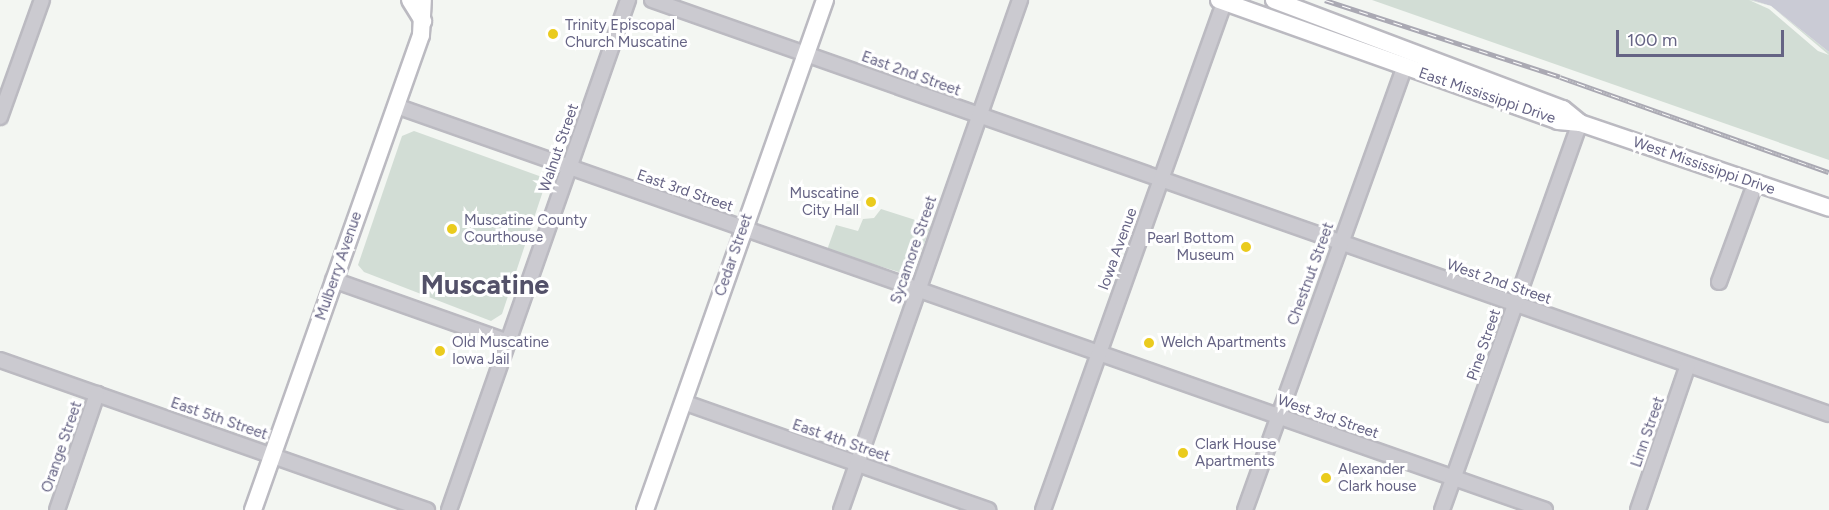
<!DOCTYPE html>
<style>
body{margin:0}
#map{position:relative;width:1829px;height:510px;overflow:hidden;background:#f3f6f2;font-family:Figtree,sans-serif}
div>[style]{position:absolute}
.green>*{inset:0;background:#d2ddd5}
.water>*{inset:0;background:#cacbd5}
.pier>*{inset:0;background:#f3f6f2}
.roads{filter:drop-shadow(2px 0 #bbbac1) drop-shadow(-2px 0 #bbbac1) drop-shadow(0 2px #bbbac1) drop-shadow(0 -2px #bbbac1)}
.minor>*{height:14px;margin:-7px;padding:0 7px;transform-origin:7px;border-radius:7px;background:#cbcad0}
.major>*{height:16px;margin:-8px;padding:0 8px;transform-origin:8px;border-radius:8px;background:#fff}
.rail>*{height:5px;margin-top:-2.5px;transform-origin:0;background:repeating-linear-gradient(90deg,#fff 0 9px,#aaa9b3 0 18px);box-sizing:border-box;border-block:2px solid #aaa9b3}
.dots>*{width:16px;height:16px;translate:-50% -50%;box-sizing:border-box;border:3px solid #fff;border-radius:50%}
span{translate:-50% -50%;white-space:nowrap;text-align:center;line-height:1.15;-webkit-text-stroke:6px #fff;paint-order:stroke}
.poi-label{font-size:15px;color:#656384}
.left{translate:0 -50%;text-align:left}
.right{translate:-100% -50%;text-align:right}
.street-label{font-size:15px;color:#656384}
.town-label{font-size:27px;color:#535169;font-weight:700}
.scale{position:absolute;left:1616px;top:30px;width:168px;height:27px;box-sizing:border-box;border:3px solid #656384;border-top:0;padding-left:8px;font-size:18px;line-height:21px;white-space:nowrap;color:#656384;-webkit-text-stroke:4px #fff;paint-order:stroke}
</style>
<div id="map">
<div class="green">
<div style="clip-path:polygon(1372px 0,1752px 0,1771px 6px,1829px 52px,1829px 160px)"></div>
<div style="clip-path:polygon(414px 131px,542px 177px,545px 185px,502px 314px,491px 321px,364px 272px,358px 265px,402px 136px)"></div>
<div style="clip-path:polygon(881px 209px,931px 225px,912px 276px,827px 250px,836px 225px,858px 231px,863px 219px,874px 218px)"></div>
</div>
<div class="water">
<div style="clip-path:polygon(1752px 0,1829px 0,1829px 52px,1771px 6px)"></div>
</div>
<div class="pier">
<div style="clip-path:polygon(1749px 0,1771px 6px,1829px 55px,1818px 51px,1769px 9px)"></div>
</div>
<div class="roads">
<div class="minor">
<div style="left:652px;top:0;width:1248px;rotate:19.38deg"></div>
<div style="left:396px;top:106px;width:1218px;rotate:19.37deg"></div>
<div style="left:0;top:117px;width:124px;rotate:-70.3deg"></div>
<div style="left:333px;top:280px;width:186px;rotate:19.5deg"></div>
<div style="left:1719px;top:282px;width:104px;rotate:-69.8deg"></div>
<div style="left:0;top:360px;width:453px;rotate:19.4deg"></div>
<div style="left:683px;top:402px;width:324px;rotate:19.5deg"></div>
<div style="left:57px;top:510px;width:123px;rotate:-71deg"></div>
<div style="left:449px;top:510px;width:541px;rotate:-70.66deg"></div>
<div style="left:841px;top:510px;width:541px;rotate:-70.66deg"></div>
<div style="left:1043px;top:510px;width:542px;rotate:-70.36deg"></div>
<div style="left:1245px;top:510px;width:481px;rotate:-70.2deg"></div>
<div style="left:1442px;top:510px;width:411px;rotate:-70.4deg"></div>
<div style="left:1638px;top:510px;width:153px;rotate:-71deg"></div>
</div>
<div class="major">
<div style="left:410px;top:0;width:25px;rotate:58deg"></div>
<div style="left:1219px;top:0;width:360px;rotate:19.6deg"></div>
<div style="left:1558px;top:121px;width:22px;rotate:5deg"></div>
<div style="left:1580px;top:123px;width:263px;rotate:18.8deg"></div>
<div style="left:1274px;top:0;width:309px;rotate:20.7deg"></div>
<div style="left:1563px;top:109px;width:22px;rotate:39deg"></div>
<div style="left:253px;top:510px;width:504px;rotate:-70.52deg"></div>
<div style="left:421px;top:35px;width:35px;rotate:-87deg"></div>
<div style="left:645px;top:510px;width:541px;rotate:-70.56deg"></div>
</div>
</div>
<div class="rail">
<div style="left:1325px;top:0;width:247px;rotate:18.1deg"></div>
<div style="left:1560px;top:77px;width:285px;rotate:19.5deg"></div>
</div>
<div class="dots">
<div style="left:553px;top:34px;background:#eacb1d"></div>
<div style="left:871px;top:202px;background:#eacb1d"></div>
<div style="left:452px;top:229px;background:#eacb1d"></div>
<div style="left:1246px;top:247px;background:#eacb1d"></div>
<div style="left:1149px;top:343px;background:#eacb1d"></div>
<div style="left:440px;top:351px;background:#eacb1d"></div>
<div style="left:1183px;top:453px;background:#eacb1d"></div>
<div style="left:1326px;top:478px;background:#eacb1d"></div>
</div>
<div class="poi-label">
<span class="left" style="left:565px;top:34px">Trinity Episcopal<br>Church Muscatine</span>
<span class="right" style="left:859px;top:202px">Muscatine<br>City Hall</span>
<span class="left" style="left:464px;top:229px">Muscatine County<br>Courthouse</span>
<span class="right" style="left:1234px;top:247px">Pearl Bottom<br>Museum</span>
<span class="left" style="left:452px;top:351px">Old Muscatine<br>Iowa Jail</span>
<span class="left" style="left:1161px;top:343px">Welch Apartments</span>
<span class="left" style="left:1195px;top:453px">Clark House<br>Apartments</span>
<span class="left" style="left:1338px;top:478px">Alexander<br>Clark house</span>
</div>
<div class="street-label">
<span style="left:911px;top:74px;rotate:20deg">East 2nd Street</span>
<span style="left:1487px;top:96px;rotate:19deg">East Mississippi Drive</span>
<span style="left:559px;top:148px;rotate:-71deg">Walnut Street</span>
<span style="left:1704px;top:166px;rotate:19deg">West Mississippi Drive</span>
<span style="left:685px;top:191px;rotate:19deg">East 3rd Street</span>
<span style="left:1118px;top:249px;rotate:-70deg">Iowa Avenue</span>
<span style="left:914px;top:250px;rotate:-71deg">Sycamore Street</span>
<span style="left:734px;top:255px;rotate:-71deg">Cedar Street</span>
<span style="left:339px;top:266px;rotate:-71deg">Mulberry Avenue</span>
<span style="left:1311px;top:274px;rotate:-70deg">Chestnut Street</span>
<span style="left:1499px;top:282px;rotate:19deg">West 2nd Street</span>
<span style="left:1484px;top:345px;rotate:-71deg">Pine Street</span>
<span style="left:1328px;top:417px;rotate:19deg">West 3rd Street</span>
<span style="left:219px;top:419px;rotate:19deg">East 5th Street</span>
<span style="left:1648px;top:432px;rotate:-71deg">Linn Street</span>
<span style="left:841px;top:441px;rotate:19deg">East 4th Street</span>
<span style="left:62px;top:447px;rotate:-71deg">Orange Street</span>
</div>
<div class="town-label">
<span style="left:485px;top:285px">Muscatine</span>
</div>
<div class="scale">100 m</div>
</div>
